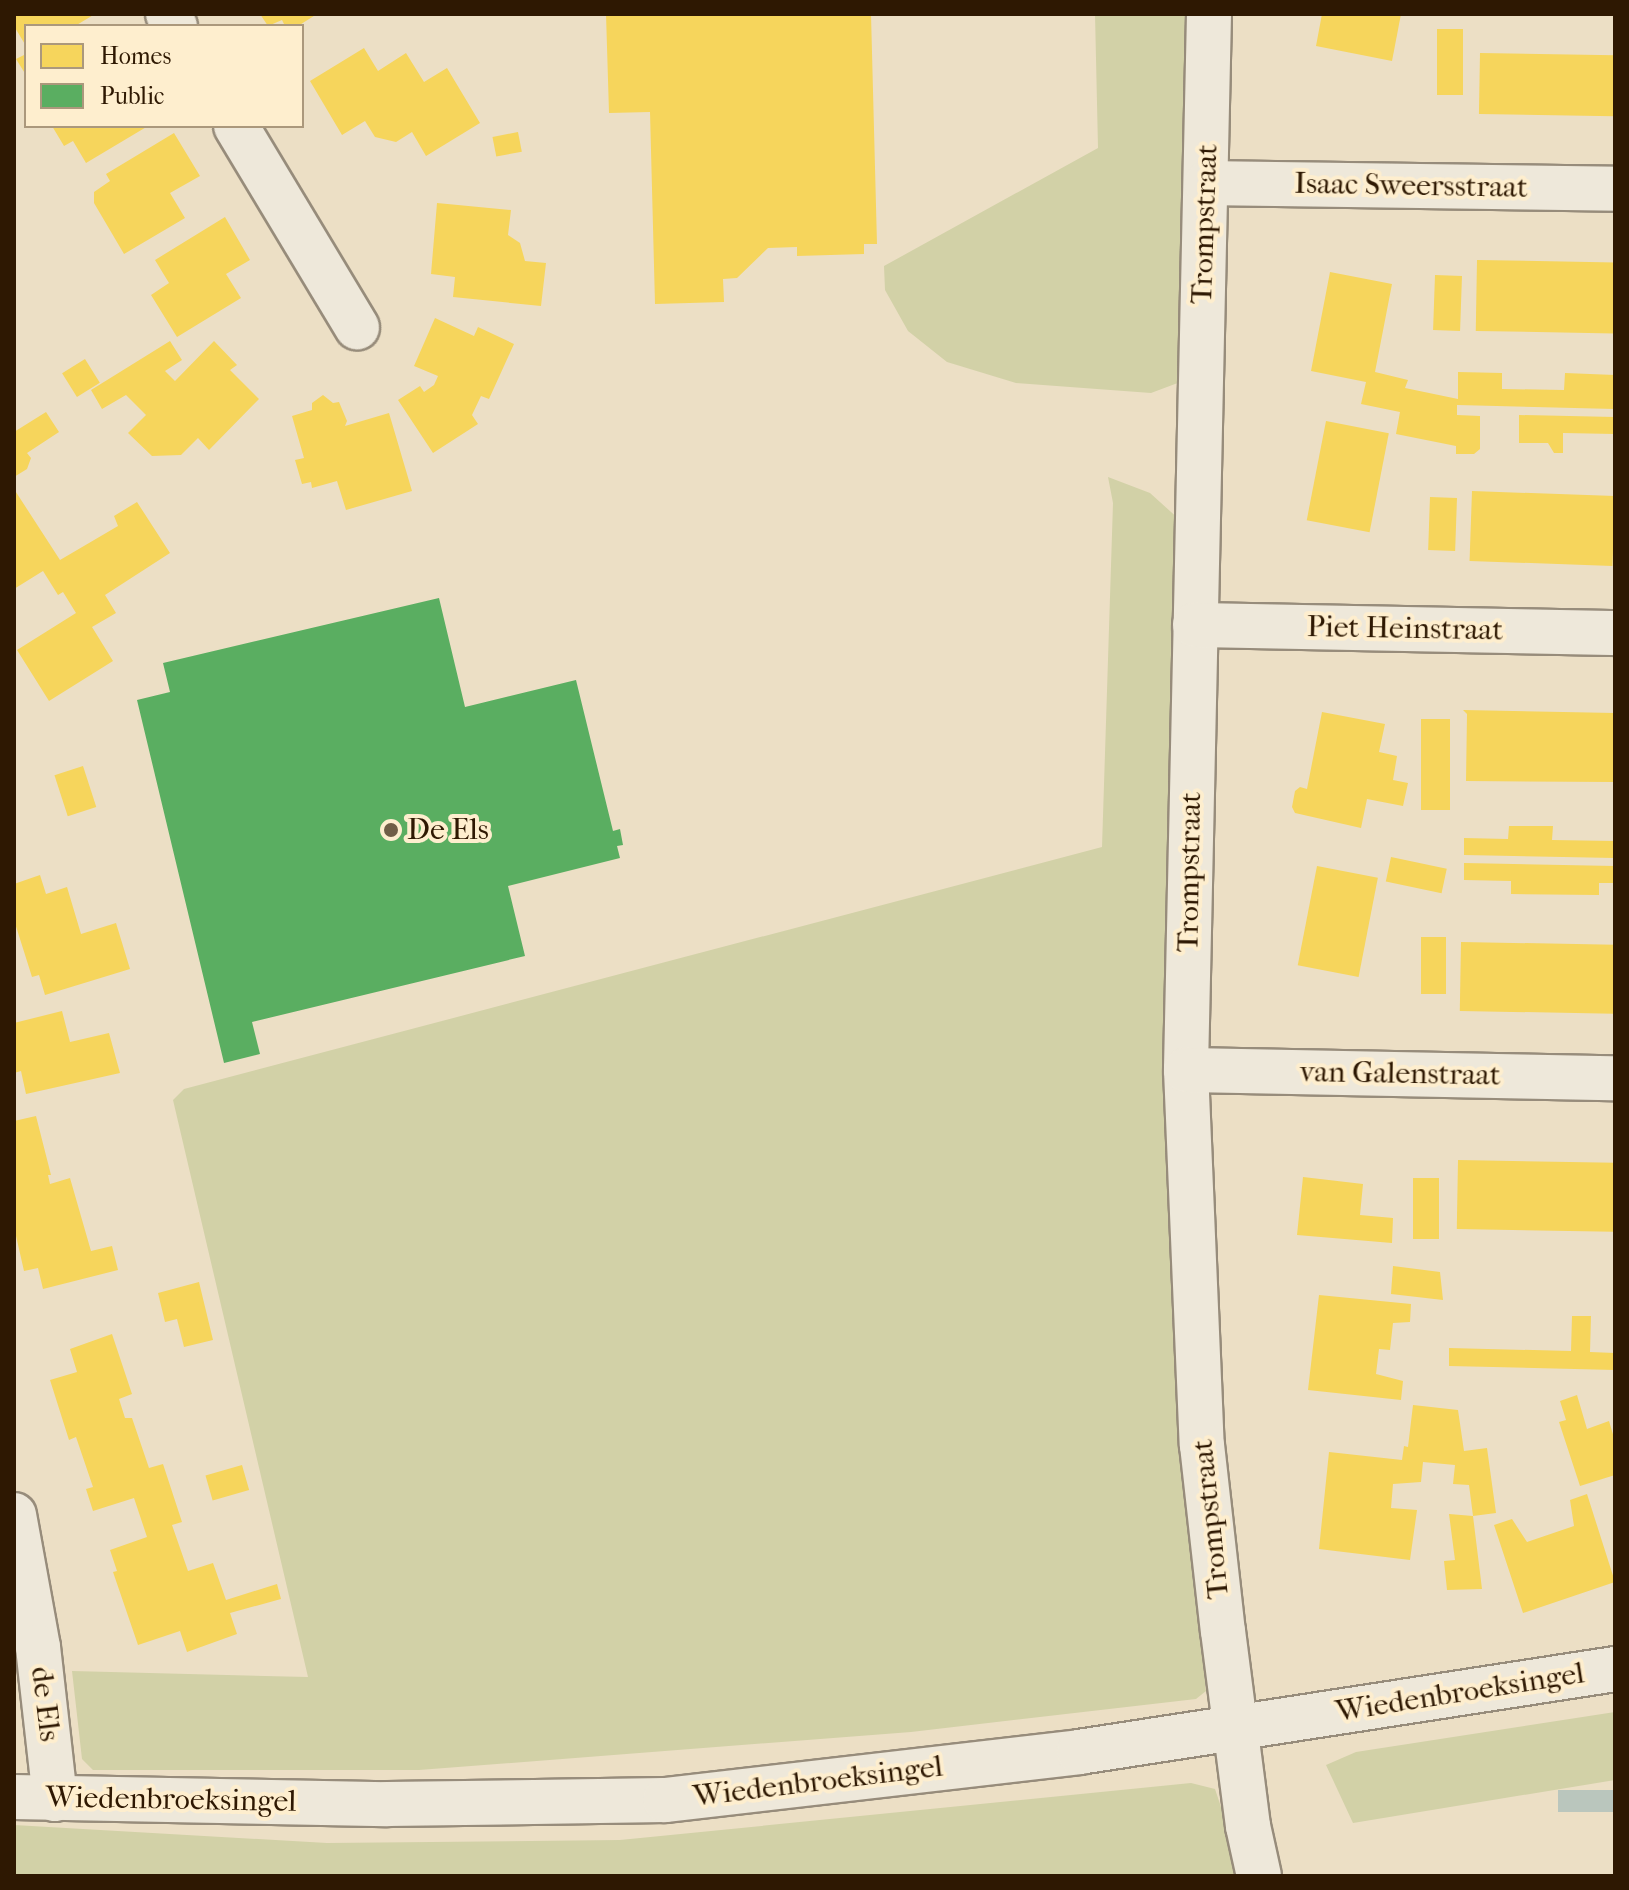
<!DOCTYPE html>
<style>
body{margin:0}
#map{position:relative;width:1629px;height:1890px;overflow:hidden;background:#ecdfc5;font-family:"IM FELL French Canon",serif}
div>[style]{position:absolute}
.green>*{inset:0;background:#d2d1a7}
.water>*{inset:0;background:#bac6bd;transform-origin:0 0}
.homes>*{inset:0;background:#f6d55c;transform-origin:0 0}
.public>*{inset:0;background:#5aae61}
.roads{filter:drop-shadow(2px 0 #978c7b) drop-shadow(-2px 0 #978c7b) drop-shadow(0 2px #978c7b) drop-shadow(0 -2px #978c7b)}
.minor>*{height:44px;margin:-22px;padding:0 22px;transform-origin:22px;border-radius:22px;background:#eee8da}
.tertiary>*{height:44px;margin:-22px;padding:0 22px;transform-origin:22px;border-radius:22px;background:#eee8da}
.dots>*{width:22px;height:22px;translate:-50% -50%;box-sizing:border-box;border:4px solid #feeece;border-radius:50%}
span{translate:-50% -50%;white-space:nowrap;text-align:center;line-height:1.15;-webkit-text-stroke:8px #feeece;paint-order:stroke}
.street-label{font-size:30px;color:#2e1802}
.poi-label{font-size:30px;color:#2e1802}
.left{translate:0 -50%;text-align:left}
.frame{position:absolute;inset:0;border:16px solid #2e1802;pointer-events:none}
.legend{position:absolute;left:24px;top:24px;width:280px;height:104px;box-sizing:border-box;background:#feeece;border:2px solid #ab987c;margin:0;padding:10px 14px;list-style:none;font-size:24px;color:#2e1802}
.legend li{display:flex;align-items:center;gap:16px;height:40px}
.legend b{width:40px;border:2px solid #ab987c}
</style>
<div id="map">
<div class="green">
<div style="clip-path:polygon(1095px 14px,1194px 14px,1183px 381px,1151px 393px,1016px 383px,947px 362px,908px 331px,885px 290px,884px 266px,1098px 148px)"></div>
<div style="clip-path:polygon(1108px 477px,1150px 493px,1181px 521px,1174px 1316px,1183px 1477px,1206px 1691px,1196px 1699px,911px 1732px,419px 1770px,93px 1770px,82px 1759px,72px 1671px,308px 1677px,173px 1100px,184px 1089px,1102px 847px,1113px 503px)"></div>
<div style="clip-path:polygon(1615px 1712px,1615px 1780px,1353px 1823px,1326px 1765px,1356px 1752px)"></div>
<div style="clip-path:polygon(1191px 1783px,1215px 1789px,1244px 1876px,14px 1876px,14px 1825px,327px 1843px,620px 1840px)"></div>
</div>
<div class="water">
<div style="left:1615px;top:1790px;width:22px;height:57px;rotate:90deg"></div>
</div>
<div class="homes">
<div style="clip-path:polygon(14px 14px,95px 14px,75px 26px,26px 26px,26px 46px,14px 26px)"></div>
<div style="clip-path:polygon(260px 14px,317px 14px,298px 26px,285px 26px,282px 20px,268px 26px)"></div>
<div style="clip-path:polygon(606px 14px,871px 14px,877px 244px,864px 244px,864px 254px,797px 256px,797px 247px,768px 248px,737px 278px,723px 279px,724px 302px,655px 304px,650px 112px,609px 113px)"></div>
<div style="clip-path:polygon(1322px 14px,1401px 14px,1392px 61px,1316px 46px)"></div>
<div style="left:1437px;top:29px;width:26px;height:66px"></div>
<div style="clip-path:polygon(364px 48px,378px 71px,406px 53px,424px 82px,447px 68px,480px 123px,426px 156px,412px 132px,396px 142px,375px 137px,365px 121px,342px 135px,310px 81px)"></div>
<div style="left:1480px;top:53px;width:135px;height:61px;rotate:1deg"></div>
<div style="clip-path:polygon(26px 54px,26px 75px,16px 59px)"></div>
<div style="clip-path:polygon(52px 126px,148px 126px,86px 163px,73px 141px,64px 146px)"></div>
<div style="left:518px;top:132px;width:20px;height:26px;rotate:79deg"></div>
<div style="clip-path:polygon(174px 133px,200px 176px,170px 193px,185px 218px,124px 254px,94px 203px,94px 192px,110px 181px,106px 174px)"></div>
<div style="clip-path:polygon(437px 203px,511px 210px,508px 235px,520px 243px,525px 261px,546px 263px,541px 306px,453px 297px,455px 277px,431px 274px)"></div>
<div style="clip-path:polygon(225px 217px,250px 260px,226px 274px,241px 298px,177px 337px,151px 295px,169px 283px,155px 260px)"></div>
<div style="left:1477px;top:260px;width:138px;height:71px;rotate:1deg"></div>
<div style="clip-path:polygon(1330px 272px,1392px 284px,1375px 372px,1408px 380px,1405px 388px,1458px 399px,1458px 372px,1502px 373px,1502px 389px,1564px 390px,1565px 373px,1615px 375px,1615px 409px,1457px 405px,1457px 415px,1480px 416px,1480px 449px,1474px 454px,1456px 454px,1456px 446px,1396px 434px,1400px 412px,1361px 404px,1366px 382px,1311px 371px)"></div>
<div style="left:1435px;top:275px;width:27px;height:55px;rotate:2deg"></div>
<div style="clip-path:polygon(435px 318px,474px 336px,478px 327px,514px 344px,489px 399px,481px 396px,472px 415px,478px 424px,433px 453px,398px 400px,420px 386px,424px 392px,434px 385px,438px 376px,414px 366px)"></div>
<div style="clip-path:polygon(170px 341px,182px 360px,165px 371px,175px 381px,214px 341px,237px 365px,230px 370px,259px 399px,209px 450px,198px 438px,181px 455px,152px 456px,128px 433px,146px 415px,126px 395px,102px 409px,91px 390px)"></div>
<div style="left:85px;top:359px;width:28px;height:27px;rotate:58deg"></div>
<div style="clip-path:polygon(323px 395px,333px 403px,339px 402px,347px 421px,345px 426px,389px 413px,412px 491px,346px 510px,337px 481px,312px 488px,311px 482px,302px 484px,295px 460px,304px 458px,292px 416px,312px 410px,312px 403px)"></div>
<div style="clip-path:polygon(46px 412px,59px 432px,27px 453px,31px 458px,27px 469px,14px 477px,14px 432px)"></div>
<div style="clip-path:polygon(1519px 415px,1615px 417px,1615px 434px,1563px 433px,1563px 453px,1554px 453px,1548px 443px,1519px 443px)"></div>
<div style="left:1326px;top:421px;width:64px;height:101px;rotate:11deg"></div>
<div style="clip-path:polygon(14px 489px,60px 560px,118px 526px,114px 516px,137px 502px,170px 553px,105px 595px,116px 613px,92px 627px,113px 661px,49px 701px,17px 650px,76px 613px,63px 592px,58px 595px,43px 571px,14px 589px)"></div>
<div style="left:1472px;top:491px;width:143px;height:70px;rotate:2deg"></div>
<div style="left:1430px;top:497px;width:27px;height:53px;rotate:2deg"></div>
<div style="clip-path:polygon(1463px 710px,1615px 713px,1615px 782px,1466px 781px,1467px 714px)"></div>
<div style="clip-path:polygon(1322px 712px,1385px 724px,1379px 752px,1397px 756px,1393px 780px,1408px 783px,1403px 806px,1367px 799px,1361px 828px,1295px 813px,1292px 807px,1295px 791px,1300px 787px,1307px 789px)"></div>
<div style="left:1421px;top:719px;width:29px;height:91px"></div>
<div style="left:83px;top:766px;width:43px;height:30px;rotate:72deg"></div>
<div style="clip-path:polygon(1509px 826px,1553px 826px,1552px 840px,1615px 841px,1615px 858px,1464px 855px,1464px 838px,1508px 839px)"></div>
<div style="left:1391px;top:857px;width:57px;height:25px;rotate:12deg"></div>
<div style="clip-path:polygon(1464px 863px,1615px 866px,1615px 883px,1599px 883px,1599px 895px,1511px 894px,1511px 881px,1464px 880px)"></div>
<div style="left:1317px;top:866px;width:62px;height:101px;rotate:11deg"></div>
<div style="clip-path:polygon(40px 875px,46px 894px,67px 887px,81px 934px,116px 923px,130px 969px,45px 995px,39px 975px,32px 977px,14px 920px,14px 884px)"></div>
<div style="left:1421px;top:937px;width:25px;height:57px"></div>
<div style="left:1461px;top:942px;width:154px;height:69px;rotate:1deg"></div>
<div style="clip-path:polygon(62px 1011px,70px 1042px,109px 1033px,120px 1073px,26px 1094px,21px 1071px,14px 1073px,14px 1023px)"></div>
<div style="clip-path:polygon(36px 1116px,51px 1175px,48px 1175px,50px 1184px,70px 1178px,91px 1251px,112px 1246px,118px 1270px,43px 1289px,38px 1268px,24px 1271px,14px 1227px,14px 1121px)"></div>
<div style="left:1458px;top:1160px;width:157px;height:69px;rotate:1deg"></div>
<div style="clip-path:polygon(1303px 1177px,1363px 1184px,1360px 1215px,1393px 1218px,1392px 1243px,1297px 1235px)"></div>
<div style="left:1439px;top:1178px;width:61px;height:26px;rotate:90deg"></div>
<div style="clip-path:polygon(1393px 1266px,1440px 1272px,1443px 1300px,1391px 1294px)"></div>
<div style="clip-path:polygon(199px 1282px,213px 1340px,184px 1347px,177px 1319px,165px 1322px,158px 1293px)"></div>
<div style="clip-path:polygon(1319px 1295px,1411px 1304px,1410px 1322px,1393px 1323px,1390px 1350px,1379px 1349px,1376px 1374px,1403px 1381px,1401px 1400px,1308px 1390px)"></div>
<div style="clip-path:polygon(1572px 1316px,1591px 1316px,1590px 1352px,1615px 1353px,1615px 1370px,1449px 1366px,1449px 1348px,1571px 1351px)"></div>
<div style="clip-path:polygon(112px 1334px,132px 1394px,119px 1399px,125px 1418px,132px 1418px,149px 1468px,163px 1464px,182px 1522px,172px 1525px,188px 1571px,213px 1563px,226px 1600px,277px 1584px,281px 1599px,230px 1613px,237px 1634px,187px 1652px,180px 1631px,138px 1645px,113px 1572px,117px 1571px,110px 1550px,147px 1537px,134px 1498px,93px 1511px,86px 1489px,93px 1487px,76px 1437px,69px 1440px,50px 1380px,77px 1372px,70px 1349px)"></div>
<div style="clip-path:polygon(1577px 1395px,1587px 1429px,1609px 1421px,1615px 1441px,1615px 1475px,1580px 1486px,1559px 1422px,1566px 1420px,1560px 1401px)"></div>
<div style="clip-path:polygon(1413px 1405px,1458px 1410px,1464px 1451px,1487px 1448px,1496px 1513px,1473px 1516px,1469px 1485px,1453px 1484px,1455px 1465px,1423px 1462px,1421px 1482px,1393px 1484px,1391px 1508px,1417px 1510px,1410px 1560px,1319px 1549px,1329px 1452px,1402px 1460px,1404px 1446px,1408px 1447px)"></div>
<div style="left:242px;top:1465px;width:26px;height:38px;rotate:74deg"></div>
<div style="clip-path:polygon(1587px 1494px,1615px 1582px,1523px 1613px,1494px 1525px,1512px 1519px,1527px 1542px,1574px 1526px,1570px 1500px)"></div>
<div style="clip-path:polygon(1449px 1514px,1473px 1516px,1482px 1589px,1447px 1590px,1444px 1561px,1455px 1560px)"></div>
</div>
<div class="public">
<div style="clip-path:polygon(439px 598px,465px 707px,576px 680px,613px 831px,620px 829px,623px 845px,617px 846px,620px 858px,508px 886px,525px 956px,252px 1022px,260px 1054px,224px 1063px,137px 700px,170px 692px,163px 663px)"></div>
</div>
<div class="roads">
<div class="minor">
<div style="left:168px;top:14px;width:14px;rotate:60deg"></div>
<div style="left:1209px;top:14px;width:1056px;rotate:91.25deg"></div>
<div style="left:1186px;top:1070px;width:375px;rotate:87.6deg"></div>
<div style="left:1202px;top:1445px;width:187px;rotate:83.6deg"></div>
<div style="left:1223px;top:1631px;width:197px;rotate:82.7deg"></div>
<div style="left:1248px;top:1826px;width:51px;rotate:77.6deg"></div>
<div style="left:236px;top:126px;width:235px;rotate:59deg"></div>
<div style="left:1207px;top:183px;width:408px;rotate:0.8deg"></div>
<div style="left:1195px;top:625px;width:420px;rotate:1.1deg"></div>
<div style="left:1186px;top:1070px;width:429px;rotate:1.1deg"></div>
<div style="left:14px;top:1515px;width:134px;rotate:79.7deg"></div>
<div style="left:38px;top:1647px;width:153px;rotate:83.6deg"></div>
</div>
<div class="tertiary">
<div style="left:14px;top:1797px;width:373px;rotate:1.1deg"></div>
<div style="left:387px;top:1804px;width:278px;rotate:-0.8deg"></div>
<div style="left:665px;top:1800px;width:417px;rotate:-6.6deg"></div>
<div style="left:1079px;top:1752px;width:542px;rotate:-8.8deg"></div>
</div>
</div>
<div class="dots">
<div style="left:391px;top:830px;background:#705e46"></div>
</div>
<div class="street-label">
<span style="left:1411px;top:186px;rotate:1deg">Isaac Sweersstraat</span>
<span style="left:1205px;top:224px;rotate:-88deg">Trompstraat</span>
<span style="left:1405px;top:629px;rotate:1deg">Piet Heinstraat</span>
<span style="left:1190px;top:872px;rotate:-89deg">Trompstraat</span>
<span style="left:1400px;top:1074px;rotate:1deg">van Galenstraat</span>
<span style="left:1211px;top:1519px;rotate:-96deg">Trompstraat</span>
<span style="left:1460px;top:1693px;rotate:-9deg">Wiedenbroeksingel</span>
<span style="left:45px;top:1704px;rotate:83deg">de Els</span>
<span style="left:818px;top:1782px;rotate:-7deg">Wiedenbroeksingel</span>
<span style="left:171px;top:1800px;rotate:1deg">Wiedenbroeksingel</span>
</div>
<div class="poi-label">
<span class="left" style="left:407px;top:830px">De Els</span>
</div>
<div class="frame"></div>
<ul class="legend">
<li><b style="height:22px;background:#f6d55c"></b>Homes</li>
<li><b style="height:22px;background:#5aae61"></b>Public</li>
</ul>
</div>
